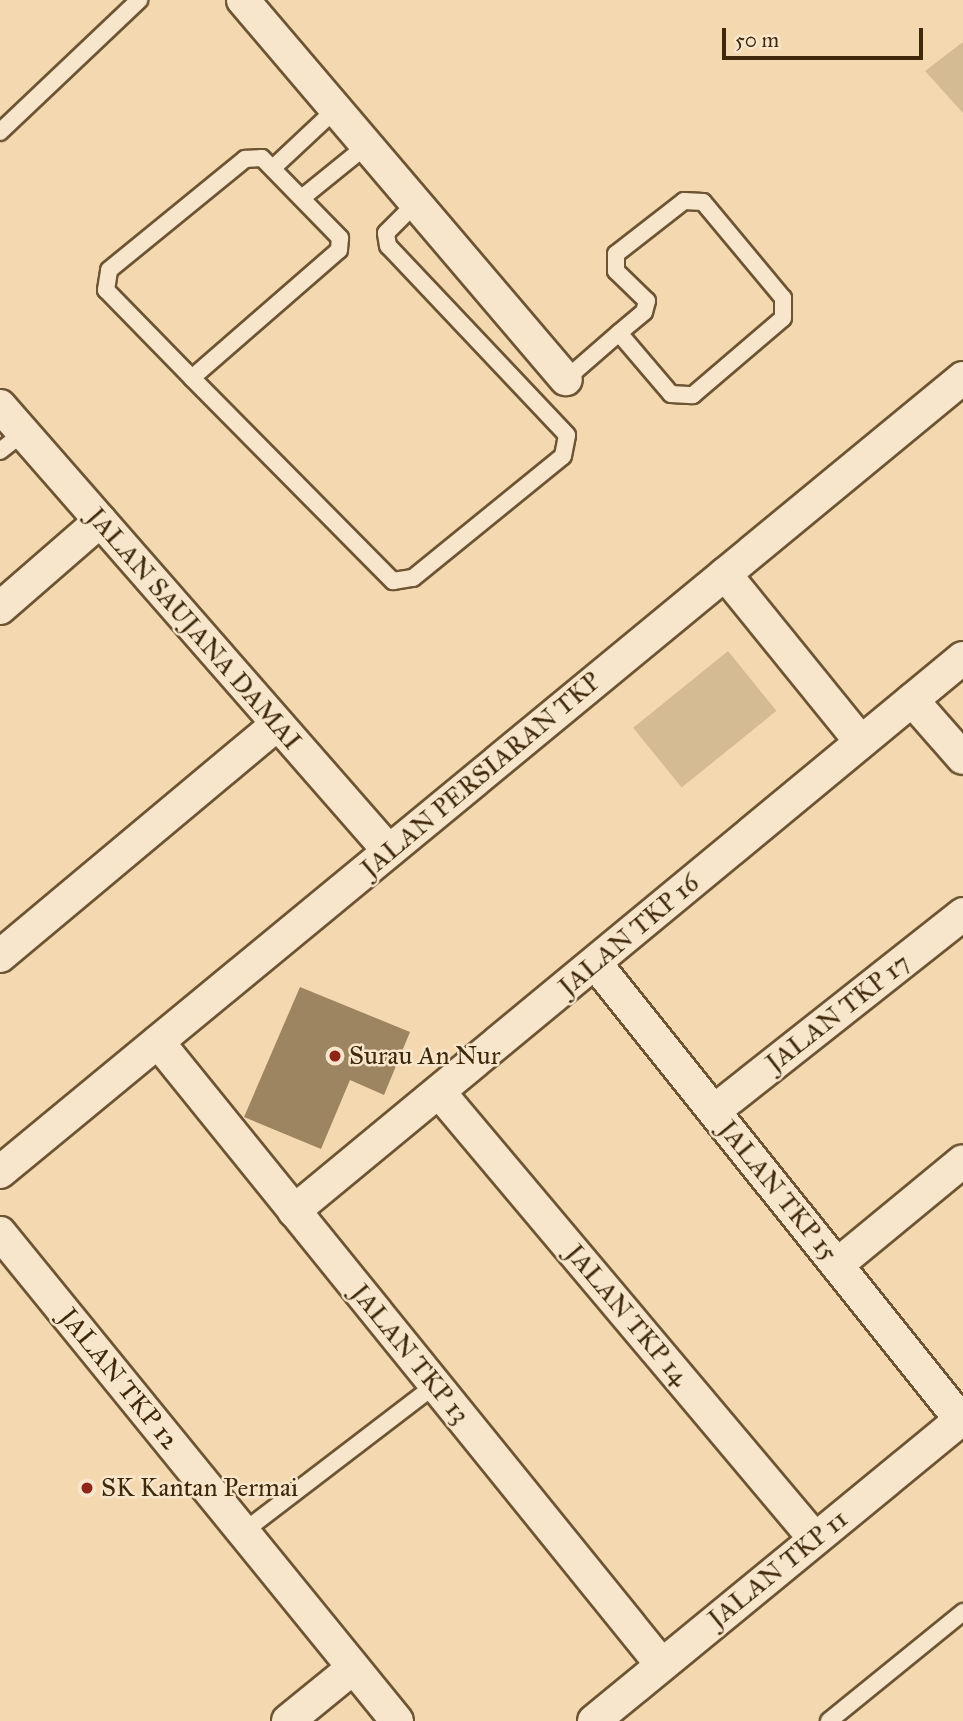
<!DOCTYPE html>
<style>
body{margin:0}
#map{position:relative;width:963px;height:1721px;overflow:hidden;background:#f4d9b0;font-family:"IM FELL Great Primer",serif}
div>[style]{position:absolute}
.green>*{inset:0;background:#d5bb94;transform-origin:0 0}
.building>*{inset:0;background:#9e8561}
.roads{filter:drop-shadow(2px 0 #6d5534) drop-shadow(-2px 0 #6d5534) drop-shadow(0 2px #6d5534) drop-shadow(0 -2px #6d5534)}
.service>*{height:16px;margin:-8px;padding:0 8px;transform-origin:8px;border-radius:8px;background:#f8e6cc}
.minor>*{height:32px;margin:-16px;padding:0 16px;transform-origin:16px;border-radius:16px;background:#f8e6cc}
.dots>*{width:19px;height:19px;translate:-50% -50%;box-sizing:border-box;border:4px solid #f8e6cc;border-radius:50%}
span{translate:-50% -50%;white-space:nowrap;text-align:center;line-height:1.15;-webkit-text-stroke:5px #f8e6cc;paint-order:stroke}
.street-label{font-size:26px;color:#40290b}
.poi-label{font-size:26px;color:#40290b}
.left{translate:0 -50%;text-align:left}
.scale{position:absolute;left:722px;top:28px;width:201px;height:32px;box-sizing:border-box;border:4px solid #40290b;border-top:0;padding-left:9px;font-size:21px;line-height:24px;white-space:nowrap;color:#40290b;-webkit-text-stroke:5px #f8e6cc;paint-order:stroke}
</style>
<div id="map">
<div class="green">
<div style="clip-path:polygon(963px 42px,963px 113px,925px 71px)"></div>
<div style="left:728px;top:651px;width:77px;height:122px;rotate:51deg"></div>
</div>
<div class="building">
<div style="clip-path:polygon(300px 987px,410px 1032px,384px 1095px,350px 1080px,321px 1149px,244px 1117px)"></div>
</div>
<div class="roads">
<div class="service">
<div style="left:0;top:132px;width:192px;rotate:-43.5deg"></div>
<div style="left:262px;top:158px;width:112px;rotate:45.7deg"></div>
<div style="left:340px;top:238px;width:12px;rotate:95deg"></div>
<div style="left:339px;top:250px;width:195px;rotate:139deg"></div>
<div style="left:192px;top:378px;width:123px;rotate:-134.3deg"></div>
<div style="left:106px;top:290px;width:20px;rotate:-81deg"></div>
<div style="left:109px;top:270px;width:176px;rotate:-39.2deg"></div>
<div style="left:245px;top:159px;width:17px;rotate:-3deg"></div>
<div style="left:274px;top:167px;width:85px;rotate:-43.1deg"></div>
<div style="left:303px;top:197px;width:81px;rotate:-39deg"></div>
<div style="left:192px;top:378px;width:286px;rotate:45.3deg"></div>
<div style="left:393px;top:581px;width:20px;rotate:-9deg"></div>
<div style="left:413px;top:578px;width:193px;rotate:-39.1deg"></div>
<div style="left:563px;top:456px;width:21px;rotate:-79deg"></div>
<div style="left:567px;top:435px;width:260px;rotate:-133.4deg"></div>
<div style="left:388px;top:246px;width:13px;rotate:-99deg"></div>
<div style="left:386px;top:233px;width:41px;rotate:-45deg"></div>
<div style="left:566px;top:379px;width:70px;rotate:-41deg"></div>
<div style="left:619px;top:333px;width:80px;rotate:49.6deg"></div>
<div style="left:671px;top:394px;width:22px;rotate:3deg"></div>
<div style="left:693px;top:395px;width:118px;rotate:-40.5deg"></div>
<div style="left:783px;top:318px;width:20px;rotate:-90deg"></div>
<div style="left:783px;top:298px;width:125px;rotate:-129.8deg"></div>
<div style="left:703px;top:202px;width:19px;rotate:-177deg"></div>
<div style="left:684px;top:201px;width:86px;rotate:142.1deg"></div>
<div style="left:616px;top:254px;width:17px;rotate:90deg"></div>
<div style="left:616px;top:271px;width:43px;rotate:44.1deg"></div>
<div style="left:647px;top:301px;width:11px;rotate:105deg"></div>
<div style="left:644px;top:312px;width:33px;rotate:140deg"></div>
<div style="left:0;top:451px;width:29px;rotate:-38deg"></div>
<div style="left:243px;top:1532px;width:242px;rotate:-37.4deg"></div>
<div style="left:829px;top:1721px;width:173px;rotate:-39.1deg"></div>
</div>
<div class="minor">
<div style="left:243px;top:0;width:498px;rotate:49.6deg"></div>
<div style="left:0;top:406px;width:591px;rotate:48.84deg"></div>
<div style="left:725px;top:574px;width:216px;rotate:51deg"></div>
<div style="left:0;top:608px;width:133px;rotate:-41deg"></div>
<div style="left:912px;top:700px;width:77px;rotate:48.7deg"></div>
<div style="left:0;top:956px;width:361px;rotate:-39.9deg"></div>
<div style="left:595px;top:963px;width:585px;rotate:51.31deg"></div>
<div style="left:158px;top:1042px;width:801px;rotate:51.03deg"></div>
<div style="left:439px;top:1092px;width:584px;rotate:49.93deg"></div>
<div style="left:714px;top:1111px;width:318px;rotate:-38.3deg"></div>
<div style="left:0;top:1172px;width:1248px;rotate:-39.51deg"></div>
<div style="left:294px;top:1211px;width:868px;rotate:-39.58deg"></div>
<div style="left:0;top:1233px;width:629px;rotate:50.87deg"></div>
<div style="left:837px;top:1265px;width:163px;rotate:-39.5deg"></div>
<div style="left:288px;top:1721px;width:84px;rotate:-39.2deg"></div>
<div style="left:594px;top:1721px;width:477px;rotate:-39.4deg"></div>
</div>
</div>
<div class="dots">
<div style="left:335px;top:1056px;background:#8f2418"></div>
<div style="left:87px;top:1488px;background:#8f2418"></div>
</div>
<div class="street-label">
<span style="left:194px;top:629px;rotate:49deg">JALAN SAUJANA DAMAI</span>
<span style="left:481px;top:775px;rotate:-40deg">JALAN PERSIARAN TKP</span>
<span style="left:629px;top:935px;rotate:-40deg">JALAN TKP 16</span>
<span style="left:838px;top:1013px;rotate:-38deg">JALAN TKP 17</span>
<span style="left:778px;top:1191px;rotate:51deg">JALAN TKP 15</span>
<span style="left:627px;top:1315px;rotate:50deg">JALAN TKP 14</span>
<span style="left:410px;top:1354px;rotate:51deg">JALAN TKP 13</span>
<span style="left:119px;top:1379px;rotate:51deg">JALAN TKP 12</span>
<span style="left:778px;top:1569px;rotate:-39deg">JALAN TKP 11</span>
</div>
<div class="poi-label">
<span class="left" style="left:349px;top:1056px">Surau An Nur</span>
<span class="left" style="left:101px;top:1488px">SK Kantan Permai</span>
</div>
<div class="scale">50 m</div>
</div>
